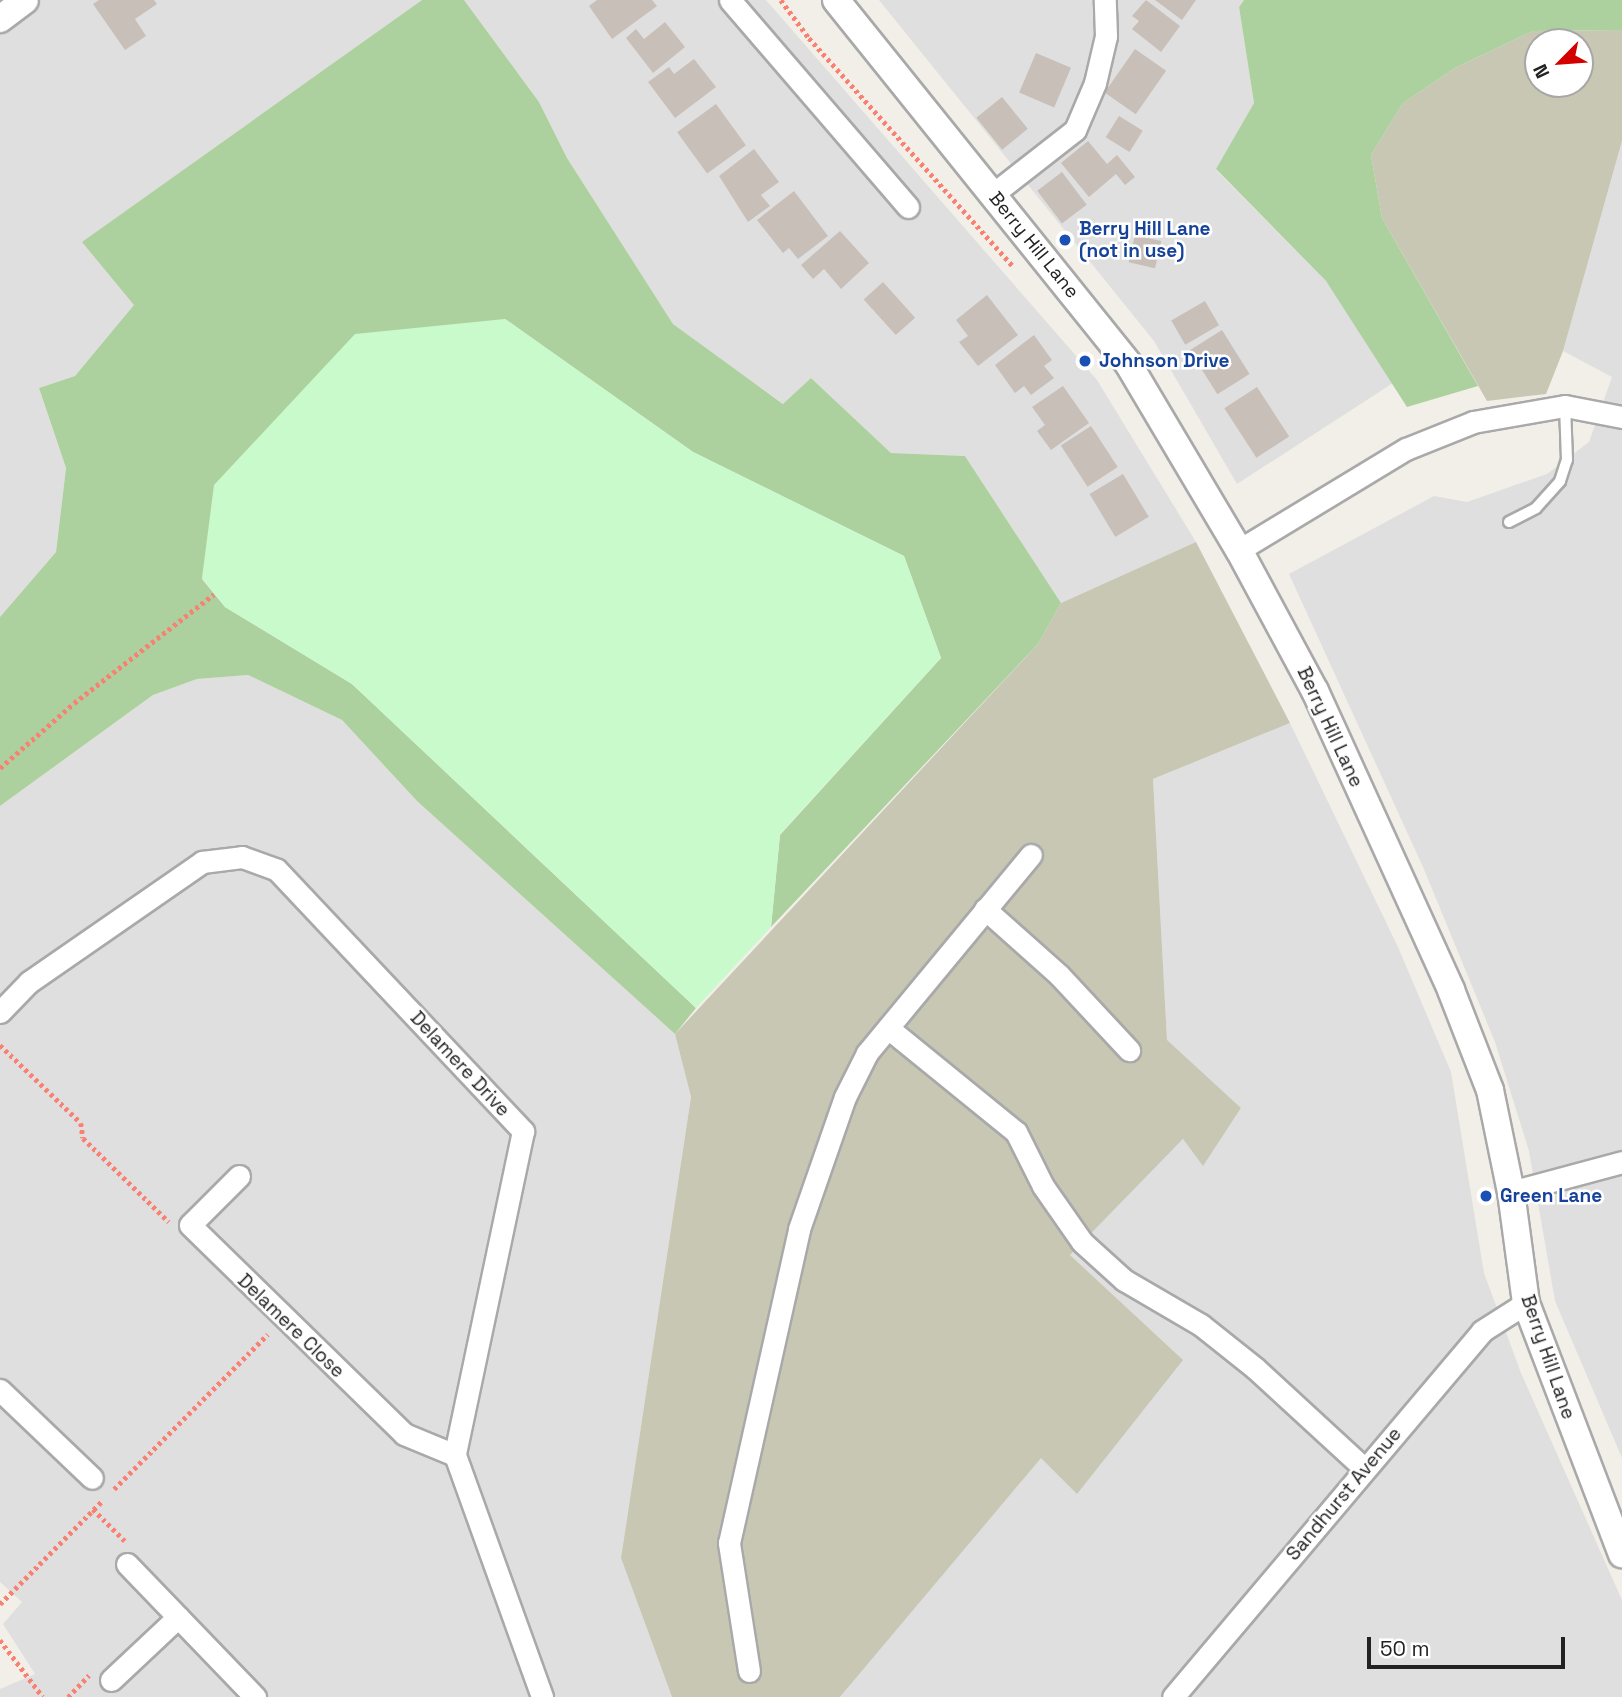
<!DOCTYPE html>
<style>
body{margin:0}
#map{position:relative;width:1622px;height:1697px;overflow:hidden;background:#f2efe9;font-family:"Space Grotesk",sans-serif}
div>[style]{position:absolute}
.residential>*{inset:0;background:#e0dfdf}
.construction>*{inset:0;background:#c7c7b4}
.forest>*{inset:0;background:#add19e}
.park>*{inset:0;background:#c8facc}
.building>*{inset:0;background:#c7bfb8;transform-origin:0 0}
.path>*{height:4.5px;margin-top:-2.25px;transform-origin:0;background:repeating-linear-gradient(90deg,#fa8072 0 3.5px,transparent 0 7px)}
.roads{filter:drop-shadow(2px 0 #a9a9a9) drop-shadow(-2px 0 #a9a9a9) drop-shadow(0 2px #a9a9a9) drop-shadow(0 -2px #a9a9a9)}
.service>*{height:10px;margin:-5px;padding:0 5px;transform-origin:5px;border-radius:5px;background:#fff}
.minor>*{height:21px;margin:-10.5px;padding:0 10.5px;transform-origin:10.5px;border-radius:10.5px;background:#fff}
.tertiary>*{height:26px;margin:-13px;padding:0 13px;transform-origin:13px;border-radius:13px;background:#fff}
.dots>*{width:19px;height:19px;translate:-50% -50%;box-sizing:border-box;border:4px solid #fff;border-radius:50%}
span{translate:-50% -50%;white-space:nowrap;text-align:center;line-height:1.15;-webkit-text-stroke:5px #fff;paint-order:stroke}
.transit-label{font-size:19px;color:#164399;font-weight:700}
.left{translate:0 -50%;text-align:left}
.street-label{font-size:19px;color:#222}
.north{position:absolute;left:1524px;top:28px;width:70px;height:70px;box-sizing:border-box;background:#fff;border:2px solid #a7a7a7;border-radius:50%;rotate:245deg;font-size:19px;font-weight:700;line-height:28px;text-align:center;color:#222}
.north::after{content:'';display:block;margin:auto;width:24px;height:32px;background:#d40000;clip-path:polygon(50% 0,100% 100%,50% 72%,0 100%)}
.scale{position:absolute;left:1367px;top:1637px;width:198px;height:32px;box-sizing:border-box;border:4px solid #222;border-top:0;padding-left:9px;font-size:21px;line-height:24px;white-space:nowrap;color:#222;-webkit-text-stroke:5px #fff;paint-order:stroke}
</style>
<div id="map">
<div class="residential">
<div style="clip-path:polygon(0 0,422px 0,83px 242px,135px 305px,75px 376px,39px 388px,66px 468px,56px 552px,0 617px)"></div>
<div style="clip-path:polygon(464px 0,766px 0,1097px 380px,1196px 542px,1061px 603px,965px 456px,891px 453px,811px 378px,784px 404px,727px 364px,673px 324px,567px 158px,539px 102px)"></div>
<div style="clip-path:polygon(879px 0,1244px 0,1239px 7px,1254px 103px,1216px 170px,1326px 281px,1393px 383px,1237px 484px,1154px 341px)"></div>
<div style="clip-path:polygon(1622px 141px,1622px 1458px,1555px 1301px,1529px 1151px,1495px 1042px,1423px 867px,1289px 574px,1434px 496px,1467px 502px,1547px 474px,1589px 442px,1612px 377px,1563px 351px)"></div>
<div style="clip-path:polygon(248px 675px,342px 720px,417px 801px,675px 1034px,691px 1097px,621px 1558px,672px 1697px,0 1697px,0 1689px,35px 1674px,3px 1624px,22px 1602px,0 1582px,0 806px,153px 695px,197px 679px)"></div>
<div style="clip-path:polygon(1290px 723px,1398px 947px,1451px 1072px,1484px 1273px,1521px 1373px,1622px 1600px,1622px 1697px,840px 1697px,1041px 1457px,1077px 1493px,1182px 1360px,1070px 1255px,1183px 1139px,1203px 1165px,1241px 1108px,1167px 1041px,1153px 779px)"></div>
</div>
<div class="construction">
<div style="clip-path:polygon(evenodd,1622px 30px,1622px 141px,1563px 351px,1546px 394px,1487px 401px,1382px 218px,1371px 155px,1403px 103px,1455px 68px,1533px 31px,1622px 30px,1538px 42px,1580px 42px,1580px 84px,1538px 84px,1538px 42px)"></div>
<div style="clip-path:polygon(1196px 542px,1290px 723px,1153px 779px,1167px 1040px,1241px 1108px,1203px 1166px,1183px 1139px,1070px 1255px,1183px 1360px,1077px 1494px,1041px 1458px,840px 1697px,672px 1697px,621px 1558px,691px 1097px,675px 1034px,1038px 644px,1061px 603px)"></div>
</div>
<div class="forest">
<div style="clip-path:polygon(422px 0,464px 0,539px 102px,567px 158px,673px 324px,783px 404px,811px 378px,891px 453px,965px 456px,1061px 603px,1038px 644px,771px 927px,780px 835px,941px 658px,904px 556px,693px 452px,505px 319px,202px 579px,225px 607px,352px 684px,696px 1008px,675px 1034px,417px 801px,342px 720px,248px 675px,197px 679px,153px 695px,0 806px,0 617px,56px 552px,66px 468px,39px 388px,75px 376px,134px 305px,82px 242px)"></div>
<div style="clip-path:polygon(1244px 0,1622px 0,1622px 30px,1533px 31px,1455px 68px,1403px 103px,1371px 155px,1382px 218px,1478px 386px,1407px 407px,1326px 281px,1216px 169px,1254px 103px,1239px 7px)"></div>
</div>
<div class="park">
<div style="clip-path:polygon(505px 319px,693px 452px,904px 556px,941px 658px,780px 834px,771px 927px,696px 1008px,352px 684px,225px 607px,202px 578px,214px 485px,355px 334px)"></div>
</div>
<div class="building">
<div style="clip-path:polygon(99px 0,154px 0,157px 4px,135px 19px,146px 36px,125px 50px,93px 4px)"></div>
<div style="clip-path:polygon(597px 0,652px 0,657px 6px,612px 39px,589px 6px)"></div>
<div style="clip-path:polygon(1146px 0,1180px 26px,1161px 52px,1132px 29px,1139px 21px,1132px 16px)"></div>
<div style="clip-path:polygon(1155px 0,1196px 0,1182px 20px)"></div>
<div style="clip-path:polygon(665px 22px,685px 47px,653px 73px,626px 38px,636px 29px,644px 39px)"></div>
<div style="left:1135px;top:49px;width:38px;height:53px;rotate:35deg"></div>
<div style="left:1036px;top:53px;width:38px;height:43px;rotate:23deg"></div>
<div style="clip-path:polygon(694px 59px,716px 87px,675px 118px,648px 82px,669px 67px,674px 74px)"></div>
<div style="left:1002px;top:97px;width:41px;height:33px;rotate:51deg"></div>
<div style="left:716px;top:104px;width:51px;height:48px;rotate:54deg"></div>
<div style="left:1119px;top:116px;width:28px;height:25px;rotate:32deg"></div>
<div style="clip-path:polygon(1088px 141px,1107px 164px,1117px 155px,1135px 177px,1125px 185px,1116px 174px,1089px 197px,1061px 163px)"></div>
<div style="clip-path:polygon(754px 149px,779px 182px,761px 195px,770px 206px,748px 222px,719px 176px)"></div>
<div style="left:1062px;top:172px;width:41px;height:31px;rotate:53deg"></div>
<div style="clip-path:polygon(794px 191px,828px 236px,798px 259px,789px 248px,783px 253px,757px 220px)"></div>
<div style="clip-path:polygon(840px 231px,869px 263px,841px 289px,824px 269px,813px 279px,801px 265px)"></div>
<div style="left:1135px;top:235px;width:27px;height:28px;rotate:13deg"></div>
<div style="left:883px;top:282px;width:48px;height:26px;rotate:48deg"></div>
<div style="clip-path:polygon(987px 295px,1018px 335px,978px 366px,959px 342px,968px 336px,956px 320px)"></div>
<div style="left:1205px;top:301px;width:28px;height:39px;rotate:60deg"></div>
<div style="left:1222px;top:330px;width:52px;height:38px;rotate:58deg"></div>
<div style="clip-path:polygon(1034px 335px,1052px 360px,1044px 366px,1054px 378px,1031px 395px,1024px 386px,1015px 393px,995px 365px)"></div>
<div style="clip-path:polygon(1063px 386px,1089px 423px,1051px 450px,1037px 431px,1045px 425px,1032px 407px)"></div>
<div style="left:1257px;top:387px;width:59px;height:39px;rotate:57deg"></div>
<div style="left:1091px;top:426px;width:49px;height:36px;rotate:57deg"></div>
<div style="left:1123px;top:474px;width:50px;height:39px;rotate:59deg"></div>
</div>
<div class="path">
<div style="left:781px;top:0;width:47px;rotate:53.6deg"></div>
<div style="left:809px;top:38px;width:306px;rotate:48.2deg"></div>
<div style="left:0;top:768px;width:98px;rotate:-41.3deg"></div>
<div style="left:74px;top:703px;width:177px;rotate:-37.9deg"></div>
<div style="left:0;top:1045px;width:112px;rotate:43.9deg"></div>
<div style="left:81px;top:1123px;width:15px;rotate:82deg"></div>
<div style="left:83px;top:1138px;width:120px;rotate:44.3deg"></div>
<div style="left:114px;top:1489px;width:218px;rotate:-45.2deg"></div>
<div style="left:93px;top:1509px;width:45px;rotate:45deg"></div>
<div style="left:0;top:1604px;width:146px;rotate:-45.3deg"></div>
<div style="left:0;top:1640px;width:71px;rotate:53deg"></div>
<div style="left:68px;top:1697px;width:30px;rotate:-46deg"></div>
</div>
<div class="roads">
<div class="service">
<div style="left:1509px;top:522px;width:30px;rotate:-27deg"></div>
<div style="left:1536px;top:508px;width:36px;rotate:-48deg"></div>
<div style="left:1560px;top:481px;width:22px;rotate:-72deg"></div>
<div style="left:1567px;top:460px;width:54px;rotate:-92.1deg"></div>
</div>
<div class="minor">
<div style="left:730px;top:0;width:273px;rotate:49.3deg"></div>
<div style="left:993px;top:194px;width:104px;rotate:-38deg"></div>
<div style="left:1075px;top:130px;width:51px;rotate:-66.9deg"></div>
<div style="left:1095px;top:83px;width:48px;rotate:-76.8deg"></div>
<div style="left:1106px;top:36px;width:36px;rotate:-92deg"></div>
<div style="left:1239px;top:550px;width:195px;rotate:-31.2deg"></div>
<div style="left:1406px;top:449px;width:72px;rotate:-21.9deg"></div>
<div style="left:1473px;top:422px;width:93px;rotate:-9.9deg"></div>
<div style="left:1565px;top:406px;width:58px;rotate:10.9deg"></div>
<div style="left:985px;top:909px;width:99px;rotate:41.7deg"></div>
<div style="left:1059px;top:975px;width:103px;rotate:47deg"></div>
<div style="left:0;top:1012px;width:42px;rotate:-46deg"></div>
<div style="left:29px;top:982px;width:211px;rotate:-34.7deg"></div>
<div style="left:202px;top:862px;width:40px;rotate:-7.1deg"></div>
<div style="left:242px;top:857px;width:37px;rotate:20deg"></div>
<div style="left:277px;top:870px;width:359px;rotate:46.7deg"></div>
<div style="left:523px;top:1131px;width:331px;rotate:101.9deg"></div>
<div style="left:455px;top:1455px;width:257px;rotate:70.2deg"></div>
<div style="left:888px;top:1028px;width:165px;rotate:39.1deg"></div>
<div style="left:1016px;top:1132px;width:60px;rotate:63.4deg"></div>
<div style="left:1043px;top:1186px;width:68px;rotate:55.1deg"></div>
<div style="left:1082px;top:1242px;width:57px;rotate:42.1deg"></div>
<div style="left:1124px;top:1280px;width:89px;rotate:30.3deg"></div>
<div style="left:1201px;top:1325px;width:69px;rotate:38.5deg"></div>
<div style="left:1255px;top:1368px;width:149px;rotate:42.6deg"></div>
<div style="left:239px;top:1176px;width:69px;rotate:135deg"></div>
<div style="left:190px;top:1225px;width:299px;rotate:44.3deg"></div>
<div style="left:404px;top:1434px;width:55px;rotate:22.4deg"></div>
<div style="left:1511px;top:1192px;width:115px;rotate:-15.1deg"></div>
<div style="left:0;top:1390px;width:127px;rotate:43.7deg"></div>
<div style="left:127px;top:1564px;width:185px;rotate:46.1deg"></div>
<div style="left:749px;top:1671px;width:130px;rotate:-98.9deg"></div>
<div style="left:729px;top:1543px;width:322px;rotate:-77.4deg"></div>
<div style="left:799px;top:1229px;width:140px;rotate:-70.8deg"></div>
<div style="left:845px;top:1097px;width:49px;rotate:-63.4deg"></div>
<div style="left:867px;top:1053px;width:257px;rotate:-50.4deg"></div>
<div style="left:111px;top:1680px;width:92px;rotate:-43.2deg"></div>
<div style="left:1173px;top:1697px;width:479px;rotate:-49.8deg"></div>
<div style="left:1482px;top:1331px;width:52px;rotate:-32.5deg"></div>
</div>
<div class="tertiary">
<div style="left:836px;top:0;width:468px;rotate:51.2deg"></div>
<div style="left:1129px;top:365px;width:215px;rotate:59.3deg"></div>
<div style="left:1239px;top:550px;width:160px;rotate:61.7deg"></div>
<div style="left:1315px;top:691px;width:328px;rotate:65.5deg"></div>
<div style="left:1451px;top:990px;width:107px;rotate:68.7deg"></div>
<div style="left:1490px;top:1090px;width:104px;rotate:78.4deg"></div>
<div style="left:1511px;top:1192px;width:112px;rotate:82.3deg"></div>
<div style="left:1526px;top:1303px;width:269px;rotate:69.1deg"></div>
<div style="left:0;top:19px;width:31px;rotate:-37deg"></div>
</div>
</div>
<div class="dots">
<div style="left:1065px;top:240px;background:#1a4fb4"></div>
<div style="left:1085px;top:361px;background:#1a4fb4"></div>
<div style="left:1486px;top:1196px;background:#1a4fb4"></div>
</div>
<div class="transit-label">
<span class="left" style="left:1079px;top:240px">Berry Hill Lane<br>(not in use)</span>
<span class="left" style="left:1099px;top:361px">Johnson Drive</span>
<span class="left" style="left:1500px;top:1196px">Green Lane</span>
</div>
<div class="street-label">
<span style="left:1034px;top:245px;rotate:51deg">Berry Hill Lane</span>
<span style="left:1330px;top:727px;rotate:65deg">Berry Hill Lane</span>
<span style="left:460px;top:1064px;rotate:47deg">Delamere Drive</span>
<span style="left:291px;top:1326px;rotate:44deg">Delamere Close</span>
<span style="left:1548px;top:1357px;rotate:71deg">Berry Hill Lane</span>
<span style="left:1344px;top:1494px;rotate:-50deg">Sandhurst Avenue</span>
</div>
<div class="north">N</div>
<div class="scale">50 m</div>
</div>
